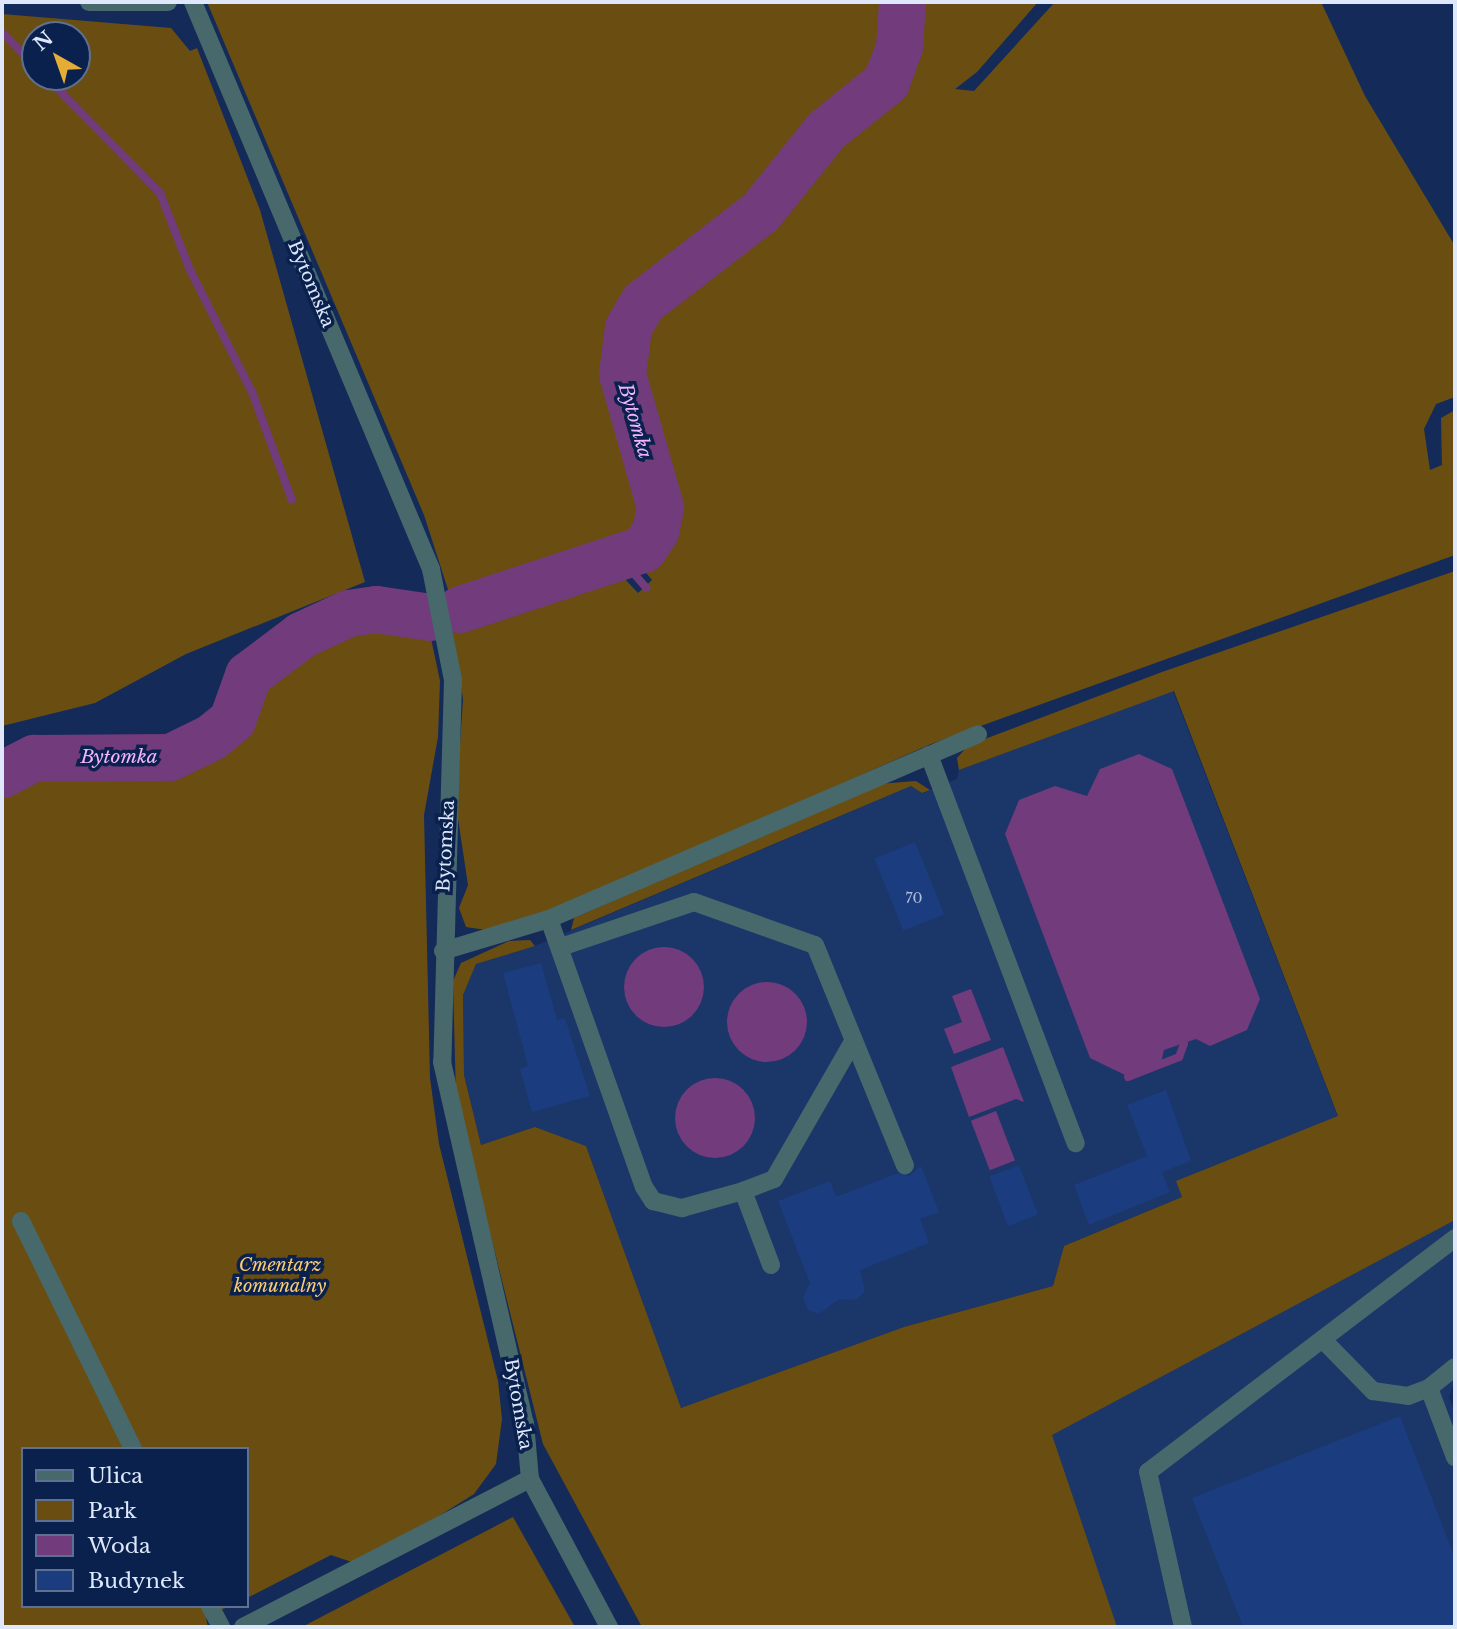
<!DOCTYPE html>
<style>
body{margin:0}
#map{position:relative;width:1457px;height:1629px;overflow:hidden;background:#142b59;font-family:"Libre Baskerville",serif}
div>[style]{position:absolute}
.built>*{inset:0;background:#1b3669}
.green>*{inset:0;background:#6a4e11}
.water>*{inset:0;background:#723b7b;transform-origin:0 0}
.round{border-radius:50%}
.stream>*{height:8px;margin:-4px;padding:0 4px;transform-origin:4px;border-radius:4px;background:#723b7b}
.river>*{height:47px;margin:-23.5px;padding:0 23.5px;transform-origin:23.5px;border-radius:23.5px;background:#723b7b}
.building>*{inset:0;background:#1b3c7e;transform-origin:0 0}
.minor>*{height:18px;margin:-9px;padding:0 9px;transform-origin:9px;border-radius:9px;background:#47696b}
span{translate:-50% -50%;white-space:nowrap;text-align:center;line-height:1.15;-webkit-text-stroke:7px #0a214d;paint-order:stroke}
.number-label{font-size:14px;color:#adbddb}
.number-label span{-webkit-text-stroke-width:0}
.street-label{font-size:18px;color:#dee8fa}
.park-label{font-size:18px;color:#facc73;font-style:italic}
.water-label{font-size:19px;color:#f3b4fd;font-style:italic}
.frame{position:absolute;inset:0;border:4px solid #dee8fa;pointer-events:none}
.legend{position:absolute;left:21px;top:1447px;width:228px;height:161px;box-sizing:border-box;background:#0a214d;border:2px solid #5f7192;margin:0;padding:9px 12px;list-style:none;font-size:21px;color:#dee8fa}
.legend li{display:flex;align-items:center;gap:14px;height:35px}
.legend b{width:35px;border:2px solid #5f7192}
.north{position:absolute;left:21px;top:21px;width:70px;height:70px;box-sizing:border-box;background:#0a214d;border:2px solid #5f7192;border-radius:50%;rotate:320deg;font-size:19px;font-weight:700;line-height:28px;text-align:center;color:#dee8fa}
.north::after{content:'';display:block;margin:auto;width:24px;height:32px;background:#e5ad35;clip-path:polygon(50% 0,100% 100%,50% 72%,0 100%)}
</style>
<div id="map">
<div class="built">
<div style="clip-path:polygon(1173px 691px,1338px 1117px,1177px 1181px,1182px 1197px,1064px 1246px,1053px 1286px,904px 1327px,681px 1408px,586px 1146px,535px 1127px,481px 1145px,464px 1075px,463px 995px,476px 964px,535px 946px,911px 786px,923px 793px,957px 779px,959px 770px)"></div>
<div style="clip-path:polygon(1455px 1220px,1455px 1380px,1449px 1397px,1455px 1413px,1455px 1627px,1110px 1627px,1051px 1435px)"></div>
</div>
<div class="green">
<div style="clip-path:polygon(207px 2px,895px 2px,889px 45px,875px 77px,785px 153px,744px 210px,658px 267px,619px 319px,612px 366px,645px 502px,646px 515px,635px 538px,616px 550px,557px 564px,452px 602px,424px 515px)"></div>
<div style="clip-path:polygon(906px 2px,1038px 2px,977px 72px,955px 89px,974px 91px,1055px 2px,1321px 2px,1365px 96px,1455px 246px,1455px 397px,1436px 404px,1424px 429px,1430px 470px,1442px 465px,1441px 418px,1455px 410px,1455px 555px,931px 744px,565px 906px,486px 930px,466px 927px,459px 908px,468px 885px,456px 805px,463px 699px,451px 622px,609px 575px,623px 577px,638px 593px,652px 580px,637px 562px,653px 552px,671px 508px,631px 368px,643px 315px,676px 282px,752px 229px,826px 142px,864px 107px,904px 83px,918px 57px,903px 19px)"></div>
<div style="clip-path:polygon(evenodd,2px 14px,171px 28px,190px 51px,197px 48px,260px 210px,365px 582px,186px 654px,95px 703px,2px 726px,2px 14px,35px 35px,77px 35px,77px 77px,35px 77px,35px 35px)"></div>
<div style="clip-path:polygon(1455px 571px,1455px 1220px,1052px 1435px,1117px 1627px,642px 1627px,543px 1444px,456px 1097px,453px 981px,461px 963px,509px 941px,530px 940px,535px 946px,476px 964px,463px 995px,464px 1075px,481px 1145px,535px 1127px,586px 1146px,681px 1408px,904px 1327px,1053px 1286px,1064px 1246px,1182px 1197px,1176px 1181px,1338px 1116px,1174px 691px,959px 770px,957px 758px,969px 745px,1162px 672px)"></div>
<div style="clip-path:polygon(377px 617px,428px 624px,440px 681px,438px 737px,424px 815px,430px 1078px,439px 1144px,498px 1381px,502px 1419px,496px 1464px,474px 1494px,426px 1524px,352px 1562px,331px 1555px,247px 1598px,247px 1449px,23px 1449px,23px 1606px,229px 1606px,206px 1618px,208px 1627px,2px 1627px,2px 781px,48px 764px,147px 770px,198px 755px,236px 725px,258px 677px,272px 665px,326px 628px)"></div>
<div style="clip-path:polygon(916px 781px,930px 790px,922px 793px,911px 786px,571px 930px,574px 918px,879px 784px)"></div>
<div style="clip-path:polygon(513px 1517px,575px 1627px,302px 1627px)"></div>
</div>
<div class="water">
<div style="clip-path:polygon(1139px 754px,1172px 769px,1260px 999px,1247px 1030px,1210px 1046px,1196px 1039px,1164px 1050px,1161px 1063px,1127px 1076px,1090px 1058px,1005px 834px,1019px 800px,1055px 786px,1087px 796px,1100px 769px)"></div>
<div class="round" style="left:624px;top:947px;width:80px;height:80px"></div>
<div class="round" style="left:727px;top:982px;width:80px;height:80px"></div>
<div style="clip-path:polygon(971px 989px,991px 1040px,954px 1054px,944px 1029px,962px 1022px,952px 996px)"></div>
<div style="clip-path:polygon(1003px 1047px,1024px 1102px,1016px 1099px,969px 1117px,951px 1067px)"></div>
<div class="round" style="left:675px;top:1078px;width:80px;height:80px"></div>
<div style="left:996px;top:1111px;width:53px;height:27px;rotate:69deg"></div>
</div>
<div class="stream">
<div style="left:2px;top:32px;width:47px;rotate:45.9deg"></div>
<div style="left:46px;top:77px;width:163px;rotate:45.5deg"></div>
<div style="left:160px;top:193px;width:83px;rotate:68.7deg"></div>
<div style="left:190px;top:270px;width:137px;rotate:63.1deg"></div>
<div style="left:252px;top:392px;width:115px;rotate:69.7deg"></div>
<div style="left:622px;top:560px;width:37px;rotate:49deg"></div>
<div style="left:1128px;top:1077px;width:55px;rotate:-21.4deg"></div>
<div style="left:1179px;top:1057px;width:14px;rotate:-69deg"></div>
</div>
<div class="river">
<div style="left:460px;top:609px;width:193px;rotate:-18.2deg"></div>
<div style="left:643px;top:549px;width:22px;rotate:-56deg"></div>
<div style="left:655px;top:531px;width:25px;rotate:-78deg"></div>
<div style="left:660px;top:507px;width:138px;rotate:-105.9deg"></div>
<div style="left:622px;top:374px;width:47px;rotate:-82.7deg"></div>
<div style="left:628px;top:327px;width:29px;rotate:-59deg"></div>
<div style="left:643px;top:302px;width:148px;rotate:-37.6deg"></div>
<div style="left:760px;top:212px;width:105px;rotate:-51.2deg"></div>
<div style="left:826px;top:130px;width:77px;rotate:-38.7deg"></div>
<div style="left:886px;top:82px;width:37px;rotate:-70deg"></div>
<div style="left:899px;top:47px;width:45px;rotate:-86.2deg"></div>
<div style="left:2px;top:774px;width:36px;rotate:-27deg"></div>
<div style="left:34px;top:758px;width:136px;rotate:-0.4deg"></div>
<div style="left:170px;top:757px;width:46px;rotate:-26deg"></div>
<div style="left:211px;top:737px;width:27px;rotate:-39deg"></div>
<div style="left:232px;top:720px;width:48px;rotate:-70.4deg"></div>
<div style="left:248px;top:675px;width:66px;rotate:-37deg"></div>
<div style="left:301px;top:635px;width:52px;rotate:-25.1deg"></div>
<div style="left:348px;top:613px;width:28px;rotate:-8deg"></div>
<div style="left:376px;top:609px;width:55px;rotate:8.4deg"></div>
</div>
<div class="building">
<div style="left:915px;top:842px;width:78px;height:44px;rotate:68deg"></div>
<div style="clip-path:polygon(541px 963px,557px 1020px,565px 1018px,590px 1096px,532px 1112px,520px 1069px,528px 1066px,503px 973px)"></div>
<div style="clip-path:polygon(1166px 1090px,1191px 1161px,1162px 1172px,1170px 1192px,1089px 1225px,1074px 1185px,1147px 1156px,1127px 1105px)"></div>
<div style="left:1019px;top:1165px;width:53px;height:32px;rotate:69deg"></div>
<div style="clip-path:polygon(921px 1166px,939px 1212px,920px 1219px,929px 1243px,860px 1270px,865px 1291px,856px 1300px,839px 1299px,819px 1314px,808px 1310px,803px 1298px,810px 1283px,778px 1201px,830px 1181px,836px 1197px,898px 1173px,909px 1176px)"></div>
<div style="clip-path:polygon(1400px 1416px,1455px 1558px,1455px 1627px,1243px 1627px,1192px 1498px)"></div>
</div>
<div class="minor">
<div style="left:89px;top:2px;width:79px"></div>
<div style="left:193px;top:2px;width:615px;rotate:67.23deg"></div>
<div style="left:431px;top:569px;width:113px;rotate:78.8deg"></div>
<div style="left:453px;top:680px;width:382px;rotate:91.6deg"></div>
<div style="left:442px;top:1062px;width:370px;rotate:77.1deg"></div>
<div style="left:525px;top:1423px;width:56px;rotate:84.9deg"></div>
<div style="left:530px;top:1479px;width:168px;rotate:61.9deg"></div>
<div style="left:929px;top:755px;width:415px;rotate:69.3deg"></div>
<div style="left:549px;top:919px;width:284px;rotate:70.5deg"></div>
<div style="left:644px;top:1187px;width:17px;rotate:57deg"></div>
<div style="left:653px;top:1201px;width:30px;rotate:14deg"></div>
<div style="left:682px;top:1208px;width:63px;rotate:-15.6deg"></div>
<div style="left:561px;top:947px;width:140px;rotate:-18.7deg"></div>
<div style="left:694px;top:902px;width:128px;rotate:19.6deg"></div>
<div style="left:815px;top:945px;width:238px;rotate:67.8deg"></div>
<div style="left:443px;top:951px;width:111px;rotate:-16.8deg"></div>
<div style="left:549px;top:919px;width:467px;rotate:-23.3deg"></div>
<div style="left:21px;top:1221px;width:254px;rotate:63.8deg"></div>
<div style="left:771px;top:1265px;width:79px;rotate:-110.7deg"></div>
<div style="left:743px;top:1191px;width:33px;rotate:-21deg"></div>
<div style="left:774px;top:1179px;width:160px;rotate:-60.1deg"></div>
<div style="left:1325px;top:1342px;width:69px;rotate:45.6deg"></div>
<div style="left:1373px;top:1391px;width:35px;rotate:8deg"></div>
<div style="left:1408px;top:1396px;width:22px;rotate:-21deg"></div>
<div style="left:1429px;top:1388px;width:74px;rotate:69.4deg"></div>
<div style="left:1429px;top:1388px;width:33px;rotate:-39deg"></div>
<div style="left:210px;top:1606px;width:24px;rotate:62deg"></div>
<div style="left:243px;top:1627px;width:323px;rotate:-27.3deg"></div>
<div style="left:1183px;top:1627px;width:159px;rotate:-102.7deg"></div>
<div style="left:1148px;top:1472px;width:386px;rotate:-37.3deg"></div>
</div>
<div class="number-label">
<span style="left:914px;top:898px">70</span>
</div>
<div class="street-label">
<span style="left:311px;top:284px;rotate:67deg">Bytomska</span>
<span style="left:446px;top:846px;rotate:-87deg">Bytomska</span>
<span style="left:518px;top:1404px;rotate:80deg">Bytomska</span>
</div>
<div class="park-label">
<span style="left:280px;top:1276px">Cmentarz<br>komunalny</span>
</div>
<div class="water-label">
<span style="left:635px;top:421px;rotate:74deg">Bytomka</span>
<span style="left:119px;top:757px">Bytomka</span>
</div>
<div class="frame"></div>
<ul class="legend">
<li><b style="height:9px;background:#47696b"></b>Ulica</li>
<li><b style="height:19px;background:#6a4e11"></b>Park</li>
<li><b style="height:19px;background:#723b7b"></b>Woda</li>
<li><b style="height:19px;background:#1b3c7e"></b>Budynek</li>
</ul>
<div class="north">N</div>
</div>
